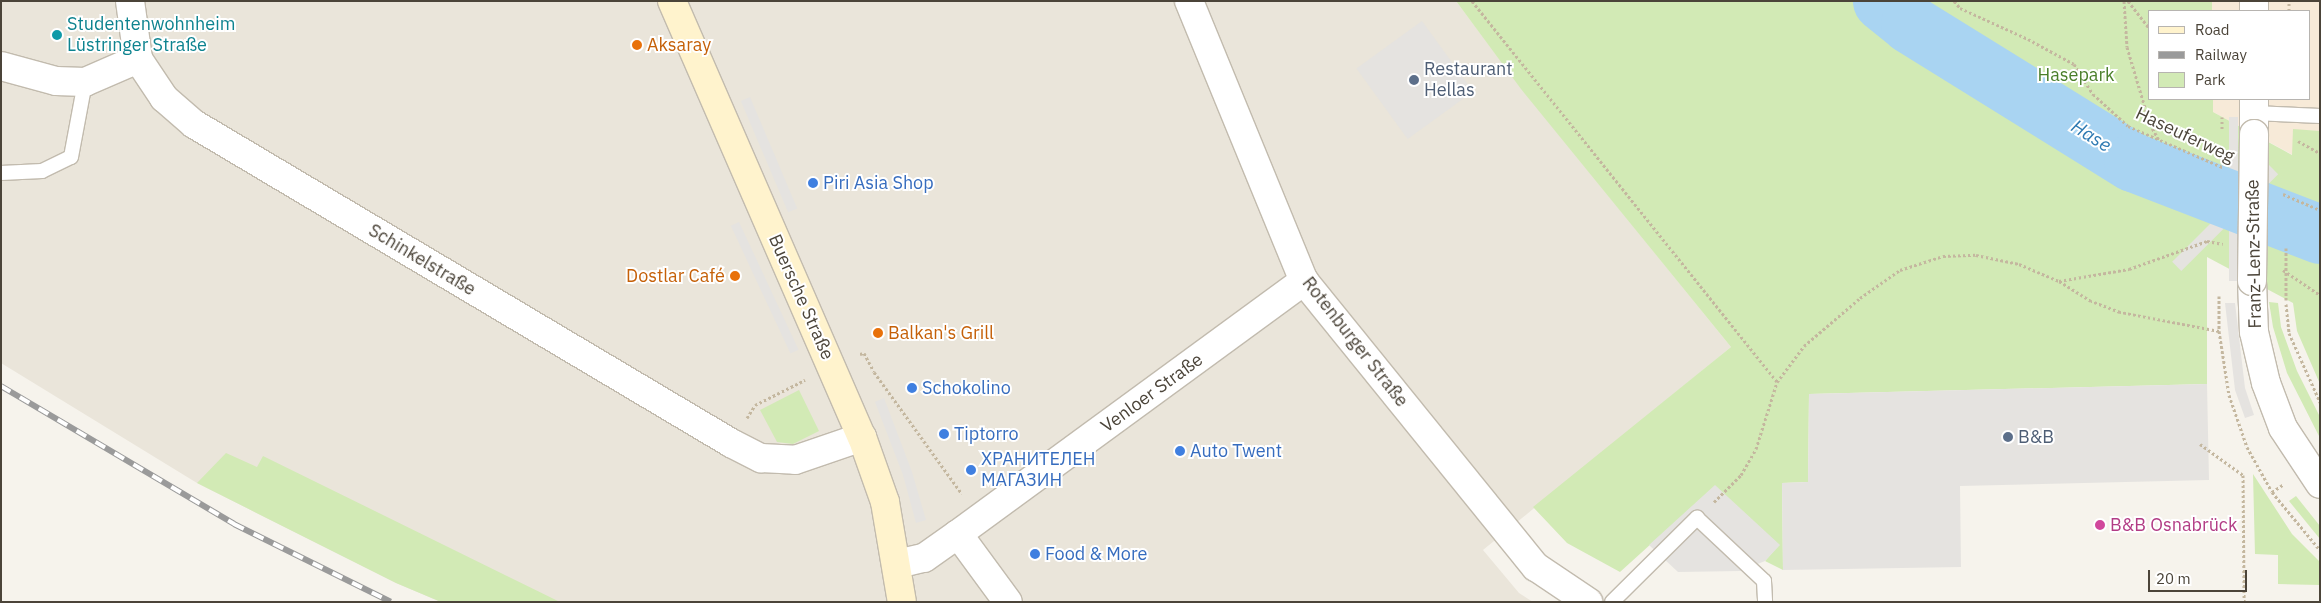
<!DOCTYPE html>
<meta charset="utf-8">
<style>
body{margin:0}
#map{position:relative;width:2321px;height:603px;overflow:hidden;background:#f6f3ec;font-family:"IBM Plex Sans",sans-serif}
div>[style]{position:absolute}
.residential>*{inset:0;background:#eae5da}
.commercial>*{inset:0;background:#f7ead8}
.green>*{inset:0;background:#d2eab5}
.parking>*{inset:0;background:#e5e3e0;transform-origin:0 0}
.river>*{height:59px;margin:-29.5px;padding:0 29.5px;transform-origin:29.5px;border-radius:29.5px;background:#a9d4f2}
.path>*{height:3px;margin-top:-1.5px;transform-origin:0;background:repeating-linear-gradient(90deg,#c4b79f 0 2.5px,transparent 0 5px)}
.roads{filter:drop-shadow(1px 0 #c2bbae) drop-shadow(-1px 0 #c2bbae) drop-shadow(0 1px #c2bbae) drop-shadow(0 -1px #c2bbae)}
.service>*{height:14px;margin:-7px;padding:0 7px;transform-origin:7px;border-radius:7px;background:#fff}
.minor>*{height:28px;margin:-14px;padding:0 14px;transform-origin:14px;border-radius:14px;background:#fff}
.tertiary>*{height:28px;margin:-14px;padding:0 14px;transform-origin:14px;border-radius:14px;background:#fff}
.secondary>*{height:28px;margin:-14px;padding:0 14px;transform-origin:14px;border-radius:14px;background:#fff3cd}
.rail>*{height:5.5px;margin-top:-2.75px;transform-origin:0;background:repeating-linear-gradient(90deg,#fff 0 11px,#9a9a9a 0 22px);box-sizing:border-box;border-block:1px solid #9a9a9a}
.path-bridge>*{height:3px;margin-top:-1.5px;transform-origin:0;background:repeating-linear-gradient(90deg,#c4b79f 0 2.5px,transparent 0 5px)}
.bridges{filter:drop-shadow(1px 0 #c2bbae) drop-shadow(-1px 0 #c2bbae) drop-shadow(0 1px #c2bbae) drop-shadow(0 -1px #c2bbae)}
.tertiary-bridge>*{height:28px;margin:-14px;padding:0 14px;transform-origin:14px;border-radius:14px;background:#fff}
.dots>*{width:14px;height:14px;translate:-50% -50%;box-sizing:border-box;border:2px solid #fff;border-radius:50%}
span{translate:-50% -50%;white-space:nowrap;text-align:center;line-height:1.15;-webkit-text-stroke:4px #fff;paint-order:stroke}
.culture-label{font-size:18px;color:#0d838f}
.left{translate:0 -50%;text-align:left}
.food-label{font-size:18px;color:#c56008}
.right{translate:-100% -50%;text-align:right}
.service-label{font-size:18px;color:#4e5e75}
.park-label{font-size:18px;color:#4a7f2a}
.street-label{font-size:18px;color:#4b4439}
.shop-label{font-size:18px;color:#366cbe}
.hotel-label{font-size:18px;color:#b23c85}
.water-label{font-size:19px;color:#2e7ab2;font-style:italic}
.frame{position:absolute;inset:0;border:2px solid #4b4439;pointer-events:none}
.legend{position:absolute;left:2148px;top:10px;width:162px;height:90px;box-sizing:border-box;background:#fff;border:1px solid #b7b4b0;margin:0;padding:6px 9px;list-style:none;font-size:15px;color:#4b4439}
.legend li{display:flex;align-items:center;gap:10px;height:25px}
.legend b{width:25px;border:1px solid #b7b4b0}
.scale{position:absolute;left:2148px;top:570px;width:99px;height:22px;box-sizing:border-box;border:2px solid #4b4439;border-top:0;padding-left:6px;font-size:15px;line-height:18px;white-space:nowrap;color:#4b4439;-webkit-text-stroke:4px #fff;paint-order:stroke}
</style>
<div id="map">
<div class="residential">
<div style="clip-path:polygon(1px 1px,1456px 1px,1521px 88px,1731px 347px,1483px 550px,1519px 593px,1533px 602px,441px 602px,396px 583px,197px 483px,1px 363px)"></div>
</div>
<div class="commercial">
<div style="clip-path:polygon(2212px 1px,2320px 1px,2320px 131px,2293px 130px,2293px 155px,2213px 112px,2213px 99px,2310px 99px,2310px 11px,2212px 11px)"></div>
</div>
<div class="green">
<div style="clip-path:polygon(1456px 1px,2212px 1px,2212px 11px,2150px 11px,2150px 99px,2213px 99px,2213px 112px,2292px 155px,2293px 129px,2320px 131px,2320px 384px,2297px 331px,2293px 303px,2207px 257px,2207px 384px,1809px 394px,1808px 482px,1782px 483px,1783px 570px,1765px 561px,1779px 545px,1715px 486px,1620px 572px,1567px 543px,1533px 507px,1731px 347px,1521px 89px)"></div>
<div style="clip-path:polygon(2269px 302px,2278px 303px,2281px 327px,2297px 371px,2320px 417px,2320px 438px,2287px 373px,2273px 327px)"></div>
<div style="clip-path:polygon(799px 390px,819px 431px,793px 444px,777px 442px,760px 410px)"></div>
<div style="clip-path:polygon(226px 453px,257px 467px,263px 456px,560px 602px,441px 602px,396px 583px,197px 483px)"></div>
<div style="clip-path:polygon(2253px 474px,2292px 534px,2320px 562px,2320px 585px,2278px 584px,2278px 555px,2255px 554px)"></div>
<div style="clip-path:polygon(2296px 496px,2320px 526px,2320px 539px,2289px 501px)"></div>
</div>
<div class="parking">
<div style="left:1422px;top:21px;width:87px;height:81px;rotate:54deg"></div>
<div style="left:750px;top:97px;width:121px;height:10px;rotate:67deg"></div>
<div style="left:2229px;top:117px;width:9px;height:164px"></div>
<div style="left:2269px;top:165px;width:13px;height:137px;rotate:45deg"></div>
<div style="left:739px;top:222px;width:141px;height:9px;rotate:65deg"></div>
<div style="clip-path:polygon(2225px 303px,2235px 303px,2245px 388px,2254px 415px,2245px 418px,2235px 390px)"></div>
<div style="clip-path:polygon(2207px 384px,2209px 480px,1960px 486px,1961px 567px,1783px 570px,1782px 483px,1808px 482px,1809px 394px)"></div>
<div style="clip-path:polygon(884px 398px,912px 472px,926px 520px,916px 523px,903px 475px,875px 402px)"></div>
<div style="clip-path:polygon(1715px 485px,1780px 545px,1765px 561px,1740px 571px,1678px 572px,1649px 545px)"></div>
</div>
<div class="river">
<div style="left:1882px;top:1px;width:36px;rotate:39deg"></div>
<div style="left:1910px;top:24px;width:262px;rotate:31.8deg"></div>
<div style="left:2133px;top:162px;width:200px;rotate:21.1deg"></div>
</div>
<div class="path">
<div style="left:1472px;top:1px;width:488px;rotate:51.3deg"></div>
<div style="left:1954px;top:1px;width:9px;rotate:49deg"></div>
<div style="left:1960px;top:8px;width:75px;rotate:24.5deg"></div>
<div style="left:2028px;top:39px;width:52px;rotate:28.5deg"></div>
<div style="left:2074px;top:64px;width:36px;rotate:58deg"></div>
<div style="left:2093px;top:94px;width:47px;rotate:42.4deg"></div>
<div style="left:2128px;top:126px;width:103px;rotate:23.6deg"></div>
<div style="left:2124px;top:1px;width:46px;rotate:86.3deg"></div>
<div style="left:2127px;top:47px;width:80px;rotate:73.4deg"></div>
<div style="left:2150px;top:124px;width:18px;rotate:61deg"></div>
<div style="left:2128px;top:1px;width:36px;rotate:52deg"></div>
<div style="left:2289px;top:11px;width:10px;rotate:-90deg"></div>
<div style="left:2298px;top:141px;width:25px;rotate:29deg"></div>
<div style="left:2283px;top:194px;width:40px;rotate:23.4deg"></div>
<div style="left:2283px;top:270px;width:45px;rotate:34deg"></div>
<div style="left:2219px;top:296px;width:35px;rotate:90deg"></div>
<div style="left:2219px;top:331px;width:65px;rotate:81.1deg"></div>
<div style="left:2229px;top:395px;width:55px;rotate:70.9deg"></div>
<div style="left:2247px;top:447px;width:51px;rotate:60.9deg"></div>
<div style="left:2272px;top:492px;width:75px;rotate:50.4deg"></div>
<div style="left:2286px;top:304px;width:29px;rotate:84deg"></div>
<div style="left:2289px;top:333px;width:76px;rotate:65.8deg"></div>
<div style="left:2219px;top:331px;width:101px;rotate:-169.1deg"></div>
<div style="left:2120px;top:312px;width:31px;rotate:-159deg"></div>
<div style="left:2091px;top:301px;width:38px;rotate:-148deg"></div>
<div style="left:2059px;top:281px;width:71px;rotate:-9.7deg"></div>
<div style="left:2129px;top:269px;width:83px;rotate:-19.7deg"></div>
<div style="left:2207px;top:241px;width:16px;rotate:11deg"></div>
<div style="left:860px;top:354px;width:4px;rotate:-14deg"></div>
<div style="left:864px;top:353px;width:21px;rotate:62deg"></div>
<div style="left:874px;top:372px;width:150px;rotate:54.2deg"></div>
<div style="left:747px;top:418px;width:15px;rotate:-58deg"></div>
<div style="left:755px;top:405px;width:56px;rotate:-26.6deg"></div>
<div style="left:2200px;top:444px;width:53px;rotate:35.8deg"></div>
<div style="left:2243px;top:475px;width:127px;rotate:89.5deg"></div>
<div style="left:2272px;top:492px;width:14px;rotate:-34deg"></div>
<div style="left:1714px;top:502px;width:38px;rotate:-45deg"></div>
<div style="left:1741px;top:475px;width:30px;rotate:-60deg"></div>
<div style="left:1756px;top:449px;width:70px;rotate:-72.6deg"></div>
<div style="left:1777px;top:382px;width:45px;rotate:-53.1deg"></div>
<div style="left:1804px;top:346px;width:74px;rotate:-40.6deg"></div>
<div style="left:1860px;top:298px;width:49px;rotate:-35deg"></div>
<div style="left:1900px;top:270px;width:45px;rotate:-18deg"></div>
<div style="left:1943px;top:256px;width:33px;rotate:-2deg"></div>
<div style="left:1976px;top:255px;width:44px;rotate:11.8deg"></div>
<div style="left:2019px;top:264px;width:43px;rotate:23deg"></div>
</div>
<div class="roads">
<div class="service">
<div style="left:2254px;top:113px;width:66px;rotate:2.6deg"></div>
<div style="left:1px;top:173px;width:41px;rotate:-2.8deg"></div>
<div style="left:42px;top:171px;width:32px;rotate:-26deg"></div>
<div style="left:71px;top:157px;width:76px;rotate:-79.4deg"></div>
<div style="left:1612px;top:602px;width:120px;rotate:-44.7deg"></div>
<div style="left:1697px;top:518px;width:92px;rotate:43.2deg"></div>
<div style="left:1764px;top:581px;width:21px;rotate:87deg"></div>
</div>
<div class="minor">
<div style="left:130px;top:1px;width:59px;rotate:82.1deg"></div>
<div style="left:1189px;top:1px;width:303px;rotate:67.7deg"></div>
<div style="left:1304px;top:281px;width:368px;rotate:51deg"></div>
<div style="left:1536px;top:567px;width:63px;rotate:33.9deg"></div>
<div style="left:1px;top:66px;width:57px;rotate:15.3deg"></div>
<div style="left:56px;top:81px;width:29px;rotate:2deg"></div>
<div style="left:85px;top:82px;width:58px;rotate:-23.5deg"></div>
<div style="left:138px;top:59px;width:47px;rotate:56.3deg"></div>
<div style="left:164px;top:98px;width:40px;rotate:41deg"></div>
<div style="left:194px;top:124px;width:625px;rotate:30.71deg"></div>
<div style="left:731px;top:443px;width:34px;rotate:27deg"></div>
<div style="left:761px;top:458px;width:34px;rotate:3deg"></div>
<div style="left:795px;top:460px;width:71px;rotate:-18.9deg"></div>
<div style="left:958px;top:534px;width:84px;rotate:53.7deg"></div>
<div style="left:897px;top:564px;width:28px;rotate:-13deg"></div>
<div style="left:924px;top:558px;width:42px;rotate:-35.2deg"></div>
<div style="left:958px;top:534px;width:429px;rotate:-36.2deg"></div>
</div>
<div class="tertiary">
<div style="left:2254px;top:11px;width:10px;rotate:-90deg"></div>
<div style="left:2254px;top:134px;width:35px;rotate:-90deg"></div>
<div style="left:2252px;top:281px;width:51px;rotate:87.8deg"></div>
<div style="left:2254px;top:332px;width:52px;rotate:76.8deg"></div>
<div style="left:2266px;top:383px;width:48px;rotate:69.3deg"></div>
<div style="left:2283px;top:428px;width:67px;rotate:56.5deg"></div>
</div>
<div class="secondary">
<div style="left:672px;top:1px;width:476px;rotate:66.5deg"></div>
<div style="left:862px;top:437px;width:69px;rotate:70.5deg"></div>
<div style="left:885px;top:502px;width:101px;rotate:80.4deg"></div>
</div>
</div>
<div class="rail">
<div style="left:1px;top:386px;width:271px;rotate:30.6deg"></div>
<div style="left:234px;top:524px;width:175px;rotate:26.4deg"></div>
</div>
<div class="path-bridge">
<div style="left:2222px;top:129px;width:12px;rotate:-90deg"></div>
<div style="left:2286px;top:248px;width:52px;rotate:90deg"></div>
</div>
<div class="bridges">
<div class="tertiary-bridge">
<div style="left:2252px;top:281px;width:147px;rotate:-89.2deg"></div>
</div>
</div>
<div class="dots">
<div style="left:57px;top:35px;background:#0f9aa8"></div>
<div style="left:637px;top:45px;background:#e8710a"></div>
<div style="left:1414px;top:80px;background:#5c6f8a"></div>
<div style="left:813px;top:183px;background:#3f7fe0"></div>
<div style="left:735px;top:276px;background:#e8710a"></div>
<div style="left:878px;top:333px;background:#e8710a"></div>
<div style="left:912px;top:388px;background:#3f7fe0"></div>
<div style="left:944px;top:434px;background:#3f7fe0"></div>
<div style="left:2008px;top:437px;background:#5c6f8a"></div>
<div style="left:1180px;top:451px;background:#3f7fe0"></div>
<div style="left:971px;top:470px;background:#3f7fe0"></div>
<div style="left:2100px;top:525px;background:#d1479c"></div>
<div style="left:1035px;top:554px;background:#3f7fe0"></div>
</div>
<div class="culture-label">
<span class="left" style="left:67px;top:35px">Studentenwohnheim<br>Lüstringer Straße</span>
</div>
<div class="food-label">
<span class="left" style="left:647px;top:45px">Aksaray</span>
<span class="right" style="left:725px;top:276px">Dostlar Café</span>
<span class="left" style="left:888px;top:333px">Balkan's Grill</span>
</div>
<div class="service-label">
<span class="left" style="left:1424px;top:80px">Restaurant<br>Hellas</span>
<span class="left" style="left:2018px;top:437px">B&amp;B</span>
</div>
<div class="park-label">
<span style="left:2076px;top:75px">Hasepark</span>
</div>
<div class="street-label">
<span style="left:2185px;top:135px;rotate:25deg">Haseuferweg</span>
<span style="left:2254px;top:254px;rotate:-91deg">Franz-Lenz-Straße</span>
<span style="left:422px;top:260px;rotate:31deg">Schinkelstraße</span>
<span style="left:801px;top:297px;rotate:66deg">Buersche Straße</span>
<span style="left:1355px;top:342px;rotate:52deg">Rotenburger Straße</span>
<span style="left:1152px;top:393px;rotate:-36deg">Venloer Straße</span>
</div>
<div class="shop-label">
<span class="left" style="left:823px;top:183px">Piri Asia Shop</span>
<span class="left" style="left:922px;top:388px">Schokolino</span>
<span class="left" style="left:954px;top:434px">Tiptorro</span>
<span class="left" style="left:1190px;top:451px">Auto Twent</span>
<span class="left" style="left:981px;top:470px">ХРАНИТЕЛЕН<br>МАГАЗИН</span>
<span class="left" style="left:1045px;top:554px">Food &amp; More</span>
</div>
<div class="hotel-label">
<span class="left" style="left:2110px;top:525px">B&amp;B Osnabrück</span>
</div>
<div class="water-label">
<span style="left:2091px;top:136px;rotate:32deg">Hase</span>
</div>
<div class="frame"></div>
<ul class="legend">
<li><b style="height:6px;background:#fff3cd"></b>Road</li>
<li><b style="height:6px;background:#9a9a9a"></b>Railway</li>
<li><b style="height:14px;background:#d2eab5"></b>Park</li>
</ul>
<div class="scale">20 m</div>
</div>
